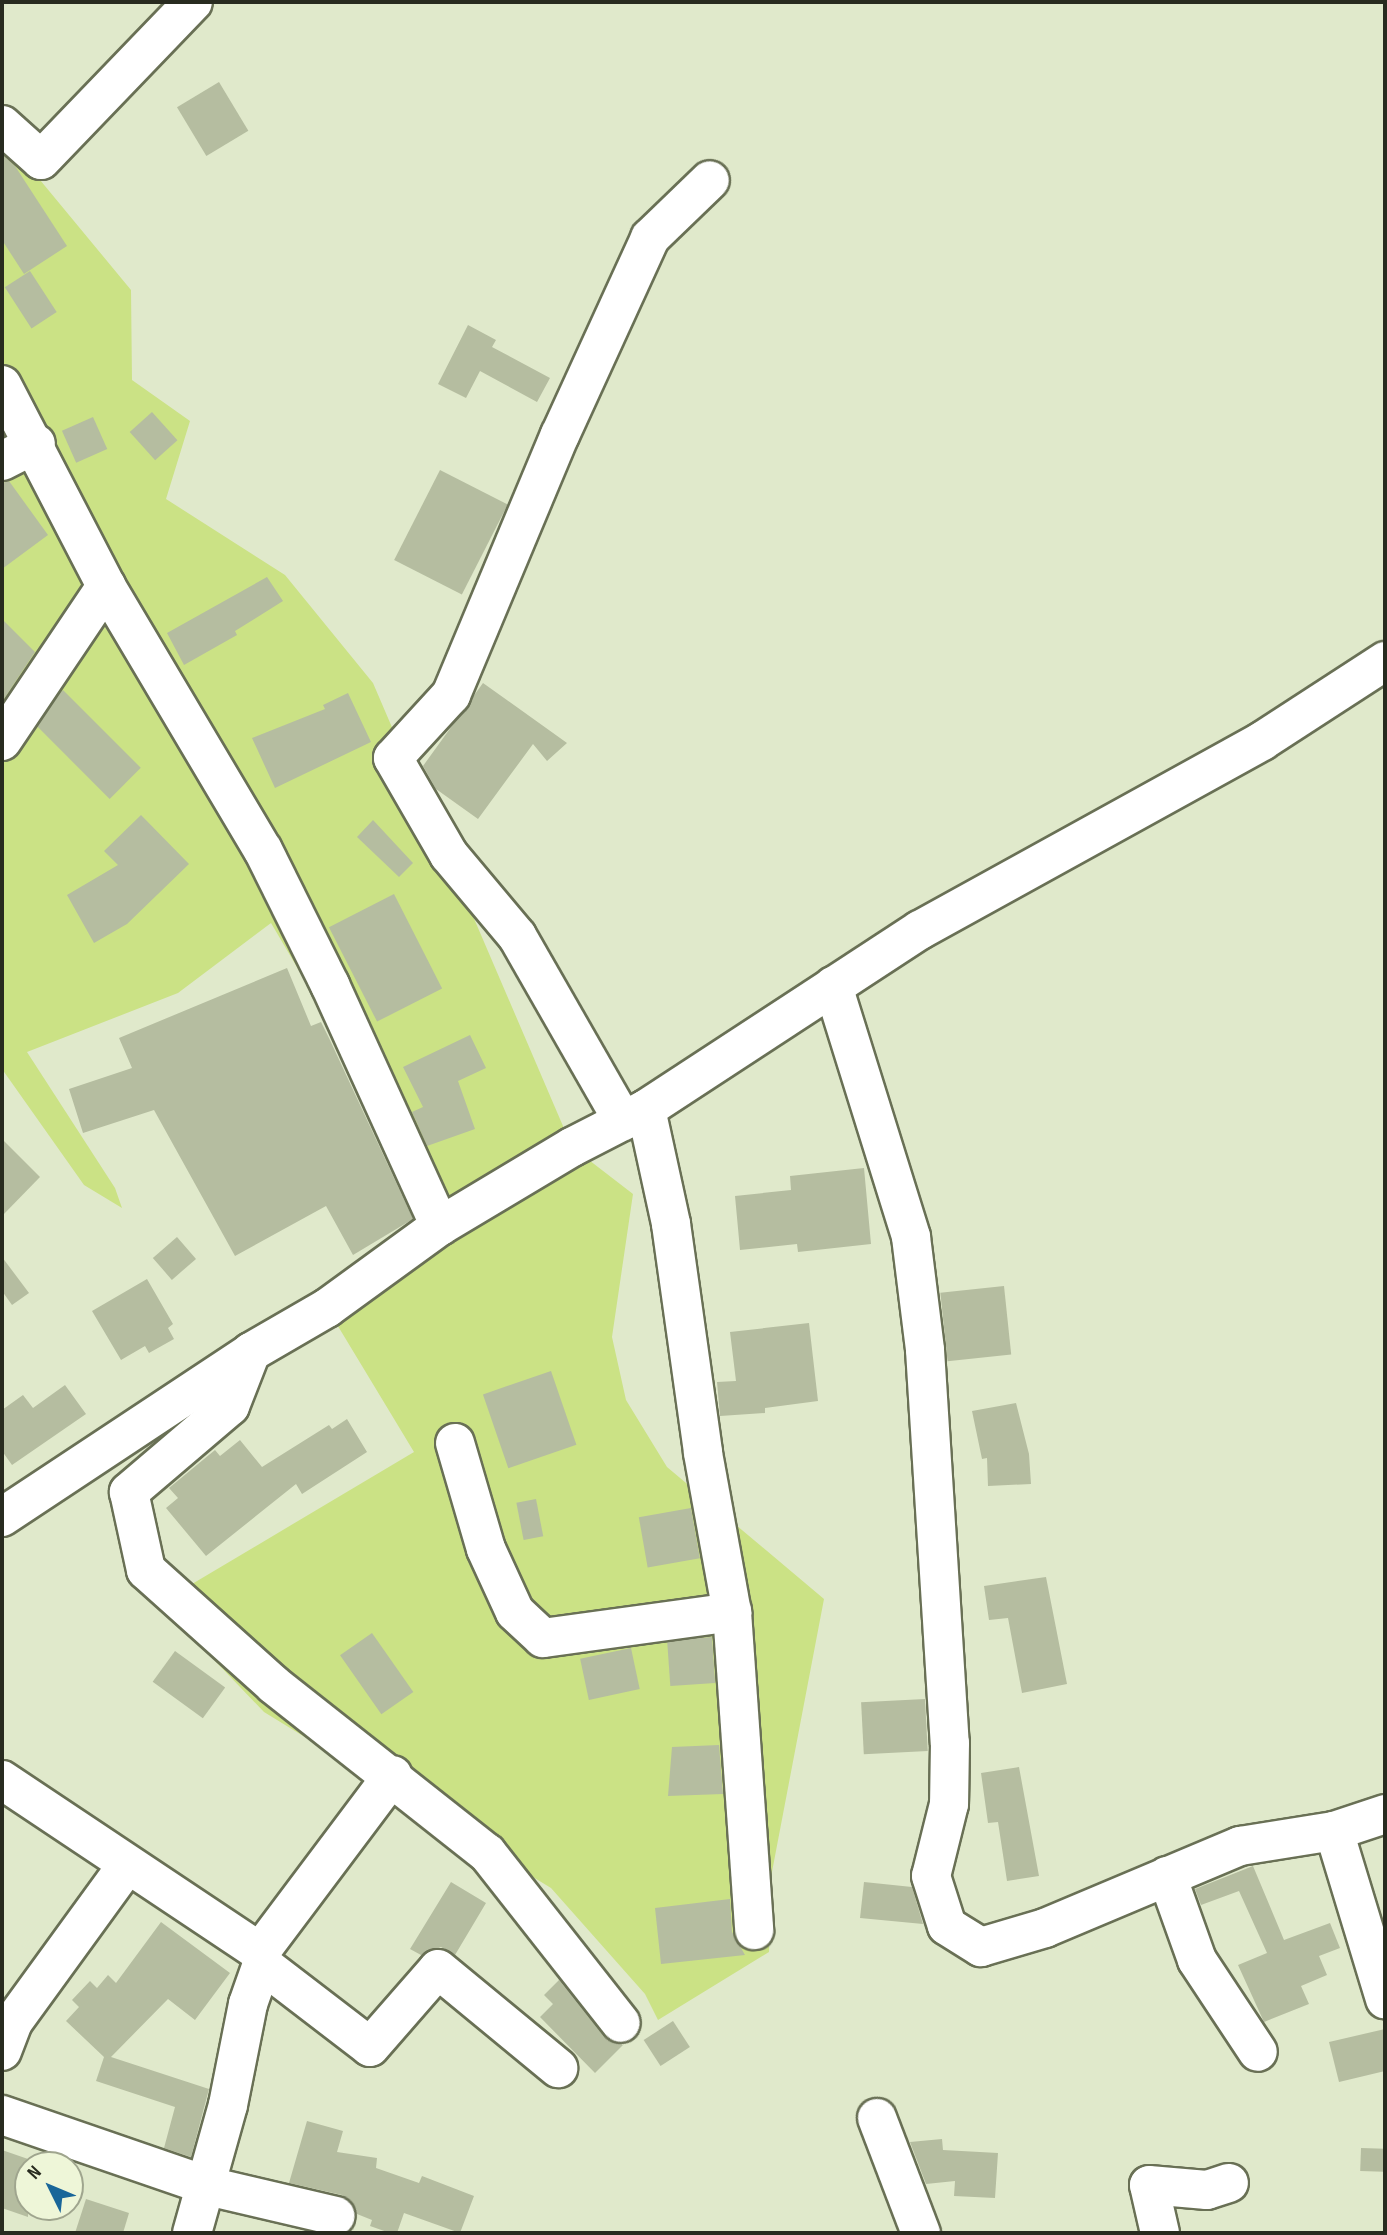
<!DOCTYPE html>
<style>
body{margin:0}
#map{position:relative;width:1387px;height:2235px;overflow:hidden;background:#e0e9cb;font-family:"Sofia Sans Condensed",sans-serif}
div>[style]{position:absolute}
.green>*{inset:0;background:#cbe285}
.building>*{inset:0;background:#b5bda0;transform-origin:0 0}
.roads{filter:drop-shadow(2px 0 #697055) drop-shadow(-2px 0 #697055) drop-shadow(0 2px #697055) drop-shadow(0 -2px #697055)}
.minor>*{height:38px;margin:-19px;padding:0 19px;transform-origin:19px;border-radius:19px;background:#fff}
span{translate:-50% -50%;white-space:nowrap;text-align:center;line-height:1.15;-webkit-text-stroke:5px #eef6d8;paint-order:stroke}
.frame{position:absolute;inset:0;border:4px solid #282b1f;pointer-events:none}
.north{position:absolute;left:14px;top:2151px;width:70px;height:70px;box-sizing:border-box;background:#eef6d8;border:2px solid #9fa58e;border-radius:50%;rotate:313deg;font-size:19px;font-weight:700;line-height:28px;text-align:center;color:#282b1f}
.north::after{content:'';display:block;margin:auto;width:24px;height:32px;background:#196699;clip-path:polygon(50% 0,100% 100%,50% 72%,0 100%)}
</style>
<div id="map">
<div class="green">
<div style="clip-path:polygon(2px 134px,131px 290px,132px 380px,190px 421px,166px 499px,285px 575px,373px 683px,572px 1147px,633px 1194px,612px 1337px,626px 1400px,667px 1467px,824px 1599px,771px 1877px,769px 1952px,658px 2020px,645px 1994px,551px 1888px,264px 1712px,197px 1642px,187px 1587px,414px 1452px,327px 1308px,440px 1226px,407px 1154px,271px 923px,178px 993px,27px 1052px,115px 1188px,122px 1208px,84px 1185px,2px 1069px,2px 461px,13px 442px,2px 423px)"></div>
</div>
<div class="building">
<div style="left:219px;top:82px;width:57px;height:49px;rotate:59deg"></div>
<div style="clip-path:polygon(2px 154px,15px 166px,67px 246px,24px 274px,2px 240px)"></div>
<div style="left:30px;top:271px;width:49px;height:30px;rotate:57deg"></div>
<div style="clip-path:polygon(468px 325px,496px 340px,492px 347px,550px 378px,537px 402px,480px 371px,466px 398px,438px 384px)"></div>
<div style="left:152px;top:412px;width:38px;height:30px;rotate:48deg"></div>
<div style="left:93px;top:417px;width:35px;height:34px;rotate:66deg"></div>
<div style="left:440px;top:470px;width:76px;height:101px;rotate:27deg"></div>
<div style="clip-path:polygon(9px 481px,48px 535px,2px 569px,2px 483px)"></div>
<div style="clip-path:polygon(267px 577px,283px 601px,235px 631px,237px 635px,184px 665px,167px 633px)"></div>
<div style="clip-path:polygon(2px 619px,35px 652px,2px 702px)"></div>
<div style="clip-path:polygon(483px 683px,567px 743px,547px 761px,533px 744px,478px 819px,436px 789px,423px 766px)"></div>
<div style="left:63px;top:690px;width:110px;height:44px;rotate:45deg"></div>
<div style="clip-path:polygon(348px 693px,371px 742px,275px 788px,252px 738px,325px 709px,323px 705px)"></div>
<div style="clip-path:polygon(141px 815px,189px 864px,127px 924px,94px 943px,67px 895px,118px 865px,104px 851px)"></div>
<div style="clip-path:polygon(373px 820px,413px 863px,399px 877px,357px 837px)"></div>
<div style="left:394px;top:894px;width:106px;height:73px;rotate:63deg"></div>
<div style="clip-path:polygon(287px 968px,311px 1026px,321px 1022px,329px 1038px,413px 1219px,353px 1255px,326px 1206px,235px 1256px,154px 1110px,83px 1133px,69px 1089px,132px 1068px,119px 1038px)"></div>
<div style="clip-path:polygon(470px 1035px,486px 1068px,458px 1081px,475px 1129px,427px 1146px,412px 1112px,423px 1107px,403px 1067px)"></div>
<div style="clip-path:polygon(2px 1139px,40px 1177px,2px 1216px)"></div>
<div style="clip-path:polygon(864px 1168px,871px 1244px,798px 1252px,797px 1244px,740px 1250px,735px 1196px,791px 1190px,790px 1176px)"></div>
<div style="left:177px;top:1237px;width:29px;height:32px;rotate:49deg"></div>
<div style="clip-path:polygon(2px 1257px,29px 1293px,12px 1305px,2px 1291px)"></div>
<div style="clip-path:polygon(147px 1279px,173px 1324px,168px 1328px,174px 1339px,149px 1353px,145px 1346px,121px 1360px,92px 1311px)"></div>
<div style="left:1004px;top:1286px;width:69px;height:64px;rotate:84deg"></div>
<div style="clip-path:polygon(809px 1323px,818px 1401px,765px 1408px,765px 1413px,720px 1416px,717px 1382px,736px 1381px,730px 1332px)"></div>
<div style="left:551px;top:1371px;width:78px;height:72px;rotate:71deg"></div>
<div style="clip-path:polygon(65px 1385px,86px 1414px,12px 1465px,2px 1451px,2px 1410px,23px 1395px,33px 1408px)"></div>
<div style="clip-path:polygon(1016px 1403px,1029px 1454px,1031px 1484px,988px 1486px,987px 1458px,982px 1459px,972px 1411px)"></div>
<div style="clip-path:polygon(347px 1419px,367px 1452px,302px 1494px,296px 1484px,206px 1556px,166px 1508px,178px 1498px,169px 1488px,215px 1450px,220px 1456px,240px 1440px,262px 1467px,329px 1425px,332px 1429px)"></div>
<div style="left:536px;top:1499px;width:38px;height:20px;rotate:79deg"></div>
<div style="left:691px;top:1508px;width:51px;height:53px;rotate:80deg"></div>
<div style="clip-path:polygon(1046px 1577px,1067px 1684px,1022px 1693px,1008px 1618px,989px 1620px,984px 1586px)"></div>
<div style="left:372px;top:1633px;width:72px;height:39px;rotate:55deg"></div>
<div style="left:712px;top:1637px;width:46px;height:45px;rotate:86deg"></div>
<div style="left:631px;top:1648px;width:42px;height:52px;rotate:78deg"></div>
<div style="left:175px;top:1651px;width:62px;height:38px;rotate:36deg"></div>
<div style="left:925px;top:1699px;width:52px;height:64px;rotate:87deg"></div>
<div style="clip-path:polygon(719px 1745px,723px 1794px,668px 1796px,672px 1747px)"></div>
<div style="clip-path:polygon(1019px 1767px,1039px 1876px,1007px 1881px,998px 1822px,988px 1823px,981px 1773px)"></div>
<div style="clip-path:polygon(1253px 1866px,1284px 1940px,1330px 1923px,1340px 1948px,1319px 1956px,1327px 1975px,1301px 1986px,1309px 2004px,1264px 2022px,1238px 1965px,1267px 1953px,1239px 1891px,1201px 1905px,1195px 1889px)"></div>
<div style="clip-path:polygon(451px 1882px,486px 1903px,455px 1955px,441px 1947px,421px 1955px,410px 1949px)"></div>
<div style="clip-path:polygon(864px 1882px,912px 1887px,923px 1924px,860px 1918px)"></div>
<div style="clip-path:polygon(730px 1899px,732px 1932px,745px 1955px,661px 1964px,655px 1908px)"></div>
<div style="clip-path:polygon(161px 1922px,230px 1973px,195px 2020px,168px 1999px,111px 2057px,209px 2089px,191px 2157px,164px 2148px,175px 2107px,96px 2081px,104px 2057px,66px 2021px,79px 2007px,72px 2000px,90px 1981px,97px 1988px,108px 1975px,116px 1983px)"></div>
<div style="clip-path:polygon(559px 1980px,604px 2037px,623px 2045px,595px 2073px,540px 2017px,553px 2004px,544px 1995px)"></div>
<div style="left:673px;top:2021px;width:31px;height:35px;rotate:57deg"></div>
<div style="clip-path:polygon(1385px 2029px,1385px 2071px,1339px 2082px,1329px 2042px)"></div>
<div style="clip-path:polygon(307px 2121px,343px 2131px,337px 2152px,377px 2158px,376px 2168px,419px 2183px,422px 2176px,474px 2196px,460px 2233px,404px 2213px,397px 2233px,390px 2233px,370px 2226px,372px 2220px,357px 2214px,351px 2201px,342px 2195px,289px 2183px)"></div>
<div style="clip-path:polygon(942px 2139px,943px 2150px,998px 2153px,995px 2198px,954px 2196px,955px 2181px,926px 2184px,910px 2142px)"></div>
<div style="left:1361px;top:2148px;width:24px;height:23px;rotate:2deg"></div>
<div style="clip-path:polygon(2px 2150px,28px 2159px,28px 2217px,2px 2208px)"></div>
<div style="clip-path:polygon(86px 2199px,129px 2213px,123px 2233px,75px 2233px)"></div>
</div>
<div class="roads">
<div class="minor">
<div style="left:2px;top:125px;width:52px;rotate:41.9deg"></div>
<div style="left:41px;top:160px;width:219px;rotate:-46.1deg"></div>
<div style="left:2px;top:385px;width:226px;rotate:62.6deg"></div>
<div style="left:106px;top:586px;width:307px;rotate:59.3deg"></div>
<div style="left:263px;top:850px;width:151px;rotate:63.6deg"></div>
<div style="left:330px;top:985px;width:265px;rotate:65.5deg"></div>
<div style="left:2px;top:461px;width:38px;rotate:-27deg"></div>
<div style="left:2px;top:741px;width:187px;rotate:-56.1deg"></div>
<div style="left:833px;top:986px;width:263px;rotate:72.7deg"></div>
<div style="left:911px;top:1237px;width:114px;rotate:82.9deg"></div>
<div style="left:925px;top:1350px;width:394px;rotate:86.4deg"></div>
<div style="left:950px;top:1743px;width:61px;rotate:90.9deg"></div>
<div style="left:949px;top:1804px;width:74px;rotate:104deg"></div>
<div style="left:931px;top:1876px;width:52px;rotate:72.3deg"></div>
<div style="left:947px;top:1926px;width:40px;rotate:32deg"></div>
<div style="left:981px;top:1947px;width:67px;rotate:-16.5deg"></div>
<div style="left:1045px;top:1928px;width:212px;rotate:-22.8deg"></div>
<div style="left:1240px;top:1846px;width:95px;rotate:-9.1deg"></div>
<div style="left:1334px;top:1831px;width:54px;rotate:-18.4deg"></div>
<div style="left:646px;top:1109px;width:118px;rotate:77.7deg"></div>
<div style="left:671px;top:1224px;width:231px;rotate:82deg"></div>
<div style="left:703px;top:1453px;width:162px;rotate:79.7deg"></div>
<div style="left:732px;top:1612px;width:319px;rotate:86deg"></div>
<div style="left:623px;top:1121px;width:213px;rotate:-119.8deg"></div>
<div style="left:517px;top:936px;width:106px;rotate:-130deg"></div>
<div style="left:449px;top:855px;width:112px;rotate:-120deg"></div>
<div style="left:393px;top:758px;width:86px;rotate:-47.4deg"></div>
<div style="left:451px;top:695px;width:282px;rotate:-67.3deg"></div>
<div style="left:560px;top:435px;width:217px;rotate:-65.4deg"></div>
<div style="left:650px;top:238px;width:83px;rotate:-44deg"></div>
<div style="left:251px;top:1352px;width:58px;rotate:111.3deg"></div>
<div style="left:230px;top:1406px;width:133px;rotate:139.6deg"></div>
<div style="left:129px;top:1492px;width:80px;rotate:77.7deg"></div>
<div style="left:146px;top:1570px;width:172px;rotate:41.9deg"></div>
<div style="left:274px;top:1685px;width:271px;rotate:38.3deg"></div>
<div style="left:487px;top:1853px;width:216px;rotate:51.8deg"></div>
<div style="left:455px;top:1443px;width:110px;rotate:73.7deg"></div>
<div style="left:486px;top:1549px;width:69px;rotate:65.3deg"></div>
<div style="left:515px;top:1612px;width:38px;rotate:43deg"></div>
<div style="left:543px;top:1638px;width:191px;rotate:-7.8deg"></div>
<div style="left:2px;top:1517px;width:299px;rotate:-33.5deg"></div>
<div style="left:251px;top:1352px;width:88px;rotate:-30.1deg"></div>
<div style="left:327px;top:1308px;width:140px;rotate:-36deg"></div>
<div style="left:440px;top:1226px;width:154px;rotate:-30.9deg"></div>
<div style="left:572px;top:1147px;width:83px;rotate:-27.2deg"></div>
<div style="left:646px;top:1109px;width:327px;rotate:-33.2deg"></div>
<div style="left:920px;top:930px;width:391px;rotate:-28.9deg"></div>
<div style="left:1262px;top:741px;width:147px;rotate:-33deg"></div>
<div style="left:2px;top:1780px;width:310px;rotate:33.7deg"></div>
<div style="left:260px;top:1952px;width:12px;rotate:81deg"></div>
<div style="left:262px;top:1964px;width:42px;rotate:109.3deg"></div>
<div style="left:248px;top:2004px;width:103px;rotate:101.2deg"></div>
<div style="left:228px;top:2105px;width:133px;rotate:105.7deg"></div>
<div style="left:1334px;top:1831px;width:176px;rotate:73.1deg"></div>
<div style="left:1167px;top:1876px;width:89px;rotate:70.3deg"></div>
<div style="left:1197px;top:1960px;width:110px;rotate:56.5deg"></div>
<div style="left:260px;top:1952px;width:221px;rotate:-53.1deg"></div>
<div style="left:262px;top:1964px;width:136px;rotate:37.5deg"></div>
<div style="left:370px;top:2047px;width:103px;rotate:-48.9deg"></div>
<div style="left:438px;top:1969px;width:156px;rotate:39.5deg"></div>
<div style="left:2px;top:2051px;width:31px;rotate:-69deg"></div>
<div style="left:13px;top:2022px;width:194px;rotate:-54deg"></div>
<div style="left:2px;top:2115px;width:218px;rotate:19deg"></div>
<div style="left:208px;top:2186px;width:131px;rotate:13.2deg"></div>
<div style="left:877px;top:2118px;width:123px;rotate:69.1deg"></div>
<div style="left:1160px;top:2233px;width:49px;rotate:-102.9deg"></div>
<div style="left:1149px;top:2185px;width:58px;rotate:4.9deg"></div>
<div style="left:1207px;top:2190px;width:23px;rotate:-18deg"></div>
</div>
</div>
<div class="frame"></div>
<div class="north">N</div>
</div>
